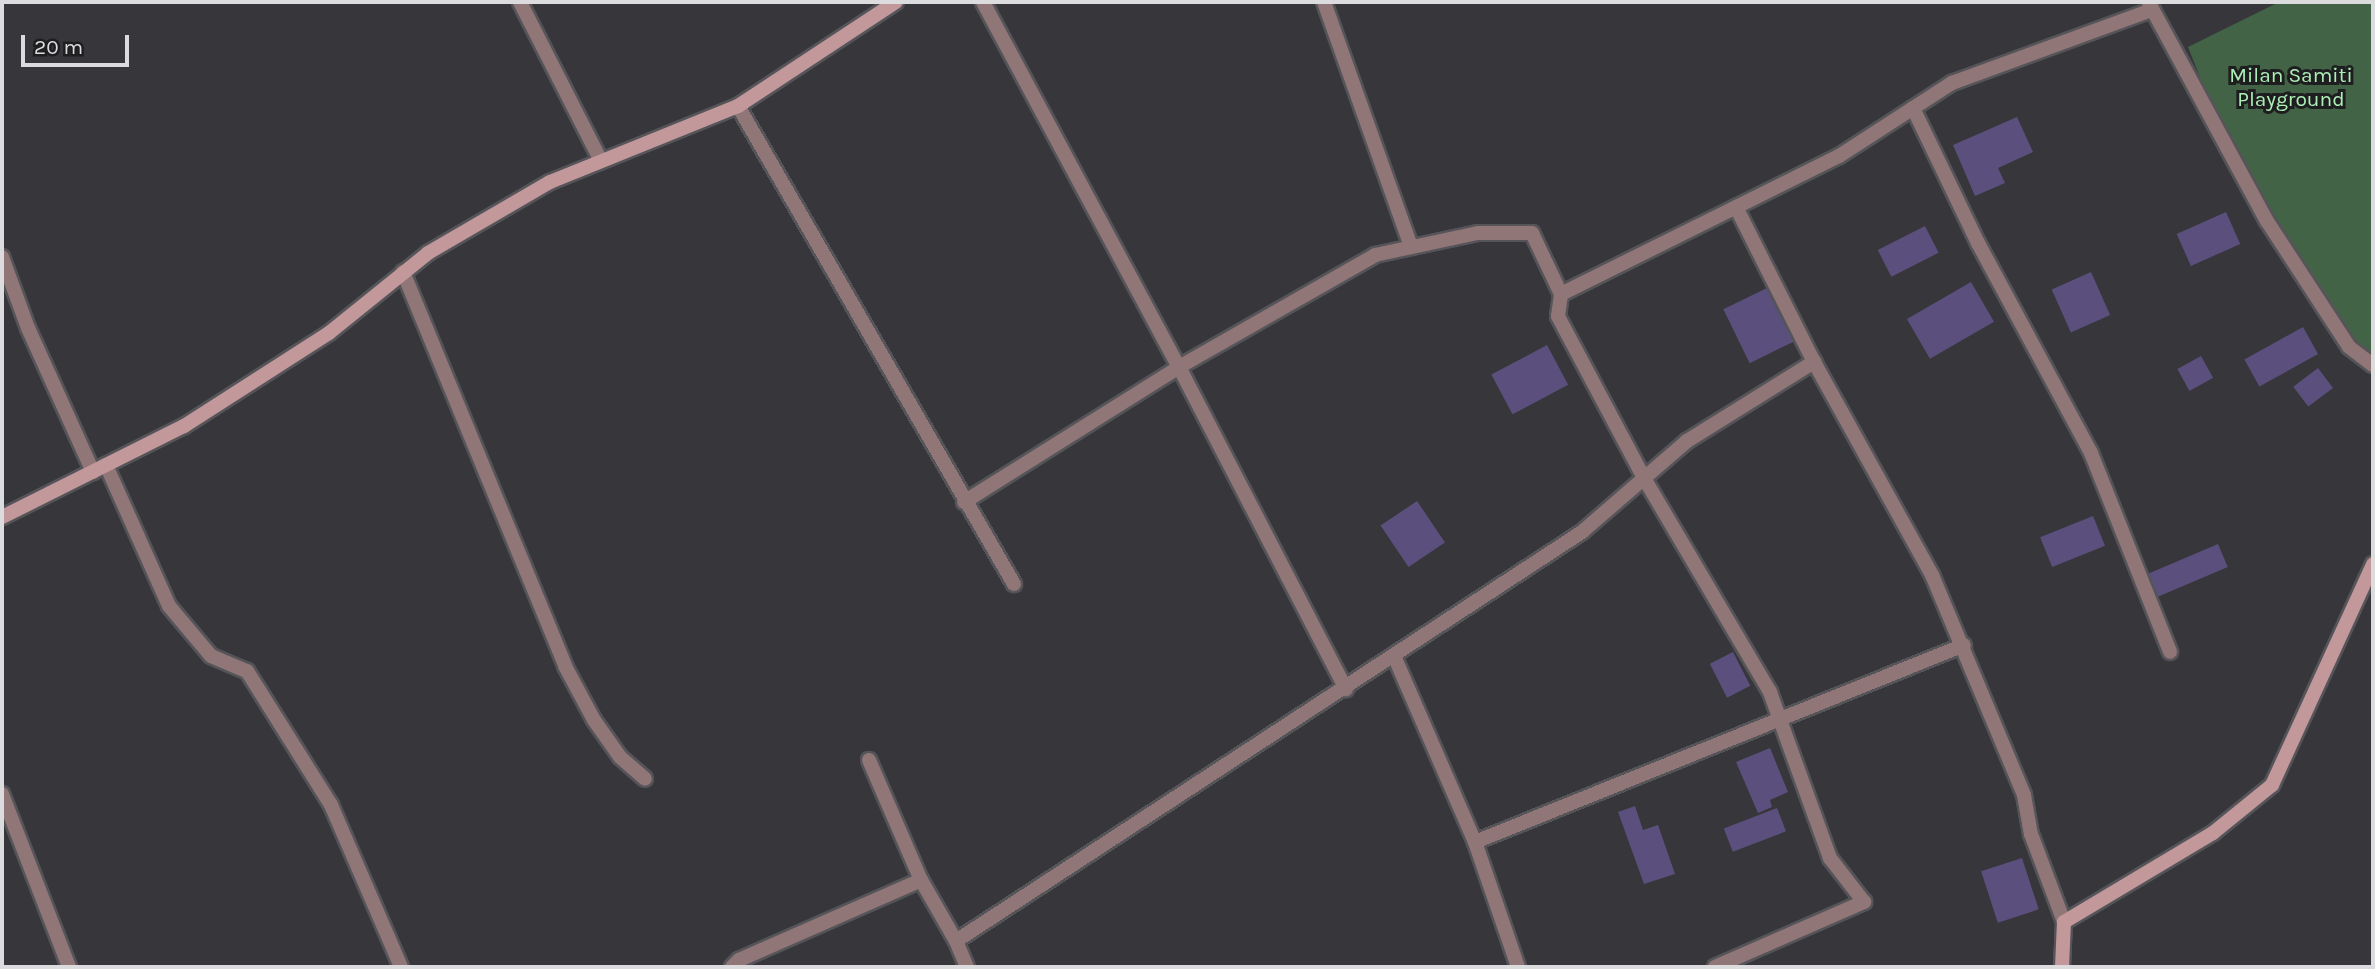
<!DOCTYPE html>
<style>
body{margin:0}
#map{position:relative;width:2375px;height:969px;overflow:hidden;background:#37363b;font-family:Karla,sans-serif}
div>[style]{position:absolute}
.green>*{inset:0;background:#436347}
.building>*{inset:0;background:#5b507d;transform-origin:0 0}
.roads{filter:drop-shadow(2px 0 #555459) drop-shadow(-2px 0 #555459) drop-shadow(0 2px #555459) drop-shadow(0 -2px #555459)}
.street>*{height:14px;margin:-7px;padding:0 7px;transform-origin:7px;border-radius:7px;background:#907676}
.secondary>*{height:14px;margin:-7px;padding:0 7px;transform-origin:7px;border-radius:7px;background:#c2989a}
span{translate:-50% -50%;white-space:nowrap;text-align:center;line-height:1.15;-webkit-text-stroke:6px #1e1e20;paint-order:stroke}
.park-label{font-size:21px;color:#aceeb5}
.frame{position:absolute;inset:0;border:4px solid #dcdcdf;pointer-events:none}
.scale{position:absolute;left:21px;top:35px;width:108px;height:32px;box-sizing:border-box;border:4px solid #dcdcdf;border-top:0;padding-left:9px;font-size:21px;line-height:24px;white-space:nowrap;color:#dcdcdf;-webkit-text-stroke:5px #1e1e20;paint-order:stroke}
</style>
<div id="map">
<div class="green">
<div style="clip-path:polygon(2279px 2px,2373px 2px,2373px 361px,2320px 305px,2246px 193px,2188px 47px)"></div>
</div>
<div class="building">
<div style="clip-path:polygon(2017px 117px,2033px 152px,1998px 168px,2005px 183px,1975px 196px,1953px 145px)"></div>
<div style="left:2226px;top:212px;width:35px;height:54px;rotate:66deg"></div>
<div style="left:1925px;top:226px;width:30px;height:53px;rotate:63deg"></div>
<div style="left:2091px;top:272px;width:47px;height:43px;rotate:66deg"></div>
<div style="left:1971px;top:282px;width:46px;height:74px;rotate:60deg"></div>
<div style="left:1771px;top:286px;width:60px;height:53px;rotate:64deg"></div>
<div style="left:2303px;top:327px;width:31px;height:67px;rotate:61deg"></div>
<div style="left:1547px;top:345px;width:45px;height:63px;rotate:62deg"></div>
<div style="left:2201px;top:356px;width:25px;height:27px;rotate:61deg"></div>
<div style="left:2318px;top:368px;width:25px;height:31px;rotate:53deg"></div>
<div style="left:1417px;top:501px;width:50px;height:44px;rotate:56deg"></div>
<div style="left:2093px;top:516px;width:32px;height:57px;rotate:68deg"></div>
<div style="left:2218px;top:544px;width:25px;height:76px;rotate:67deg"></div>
<div style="left:1733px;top:652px;width:38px;height:26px;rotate:63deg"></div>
<div style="clip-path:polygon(1770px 748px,1788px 792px,1770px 800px,1772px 807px,1758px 813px,1736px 762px)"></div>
<div style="clip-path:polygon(1635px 806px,1643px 830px,1658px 825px,1675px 874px,1644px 884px,1618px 812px)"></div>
<div style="left:1777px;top:808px;width:25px;height:57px;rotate:69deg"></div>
<div style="left:2022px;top:858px;width:54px;height:43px;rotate:72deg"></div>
</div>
<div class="roads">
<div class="street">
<div style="left:520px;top:2px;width:178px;rotate:63deg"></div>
<div style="left:983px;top:2px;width:414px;rotate:61.8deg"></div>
<div style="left:1179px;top:367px;width:226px;rotate:-29.7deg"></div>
<div style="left:1375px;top:255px;width:105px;rotate:-12.1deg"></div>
<div style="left:1478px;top:233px;width:54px"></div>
<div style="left:1532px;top:233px;width:68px;rotate:64.6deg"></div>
<div style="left:1324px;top:2px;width:260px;rotate:70.4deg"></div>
<div style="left:2149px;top:3px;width:248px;rotate:61.6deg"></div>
<div style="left:2267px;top:221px;width:150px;rotate:56.9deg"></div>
<div style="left:2349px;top:347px;width:30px;rotate:37deg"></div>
<div style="left:738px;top:106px;width:552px;rotate:60deg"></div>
<div style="left:1913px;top:108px;width:150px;rotate:64.3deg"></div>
<div style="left:1978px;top:243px;width:238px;rotate:61.7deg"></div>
<div style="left:2091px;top:453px;width:214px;rotate:68.3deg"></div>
<div style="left:1736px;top:207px;width:174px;rotate:63.3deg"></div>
<div style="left:1814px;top:362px;width:244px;rotate:61deg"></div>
<div style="left:1932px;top:575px;width:238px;rotate:67.3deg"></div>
<div style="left:2024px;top:795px;width:40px;rotate:80deg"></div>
<div style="left:2031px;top:834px;width:94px;rotate:69.4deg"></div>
<div style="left:2px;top:257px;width:76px;rotate:69.9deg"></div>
<div style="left:28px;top:328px;width:158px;rotate:65.7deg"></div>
<div style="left:403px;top:272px;width:426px;rotate:67.6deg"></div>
<div style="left:565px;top:666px;width:61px;rotate:61.8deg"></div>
<div style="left:594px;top:720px;width:45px;rotate:54.9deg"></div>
<div style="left:620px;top:757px;width:33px;rotate:41deg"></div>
<div style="left:106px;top:465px;width:154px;rotate:65.9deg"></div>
<div style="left:169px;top:606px;width:65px;rotate:50deg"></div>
<div style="left:211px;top:656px;width:39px;rotate:23deg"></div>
<div style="left:247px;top:671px;width:158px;rotate:57.9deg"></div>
<div style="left:331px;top:805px;width:176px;rotate:66.6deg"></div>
<div style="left:964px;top:502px;width:254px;rotate:-32.1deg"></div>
<div style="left:1179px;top:367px;width:363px;rotate:62.6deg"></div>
<div style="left:1394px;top:656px;width:203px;rotate:66.5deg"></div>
<div style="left:1475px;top:842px;width:132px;rotate:71deg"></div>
<div style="left:869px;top:760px;width:131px;rotate:66.6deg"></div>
<div style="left:921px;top:880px;width:70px;rotate:60.2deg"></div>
<div style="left:2px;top:794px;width:186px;rotate:68.8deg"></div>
<div style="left:1475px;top:842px;width:527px;rotate:-21.94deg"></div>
<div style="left:732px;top:967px;width:10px;rotate:-45deg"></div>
<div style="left:739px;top:960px;width:199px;rotate:-23.7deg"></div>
<div style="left:967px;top:967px;width:28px;rotate:-113deg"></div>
<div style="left:956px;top:941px;width:748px;rotate:-33.16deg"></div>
<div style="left:1582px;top:532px;width:139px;rotate:-40.9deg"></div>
<div style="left:1687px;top:441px;width:150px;rotate:-31.9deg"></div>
<div style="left:1715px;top:967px;width:163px;rotate:-23.6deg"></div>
<div style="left:1864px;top:902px;width:56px;rotate:-127.7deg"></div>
<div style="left:1830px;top:858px;width:177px;rotate:-109.9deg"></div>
<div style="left:1770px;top:692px;width:248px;rotate:-120.5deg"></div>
<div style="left:1644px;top:478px;width:183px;rotate:-118deg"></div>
<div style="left:1558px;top:316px;width:22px;rotate:-82deg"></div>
<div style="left:1561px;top:294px;width:310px;rotate:-26.4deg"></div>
<div style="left:1839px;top:156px;width:135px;rotate:-32.9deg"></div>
<div style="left:1952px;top:83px;width:212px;rotate:-20.1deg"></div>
</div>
<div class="secondary">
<div style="left:2px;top:517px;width:203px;rotate:-26.6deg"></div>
<div style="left:184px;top:426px;width:172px;rotate:-32.7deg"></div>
<div style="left:329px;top:333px;width:127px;rotate:-38.9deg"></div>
<div style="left:428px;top:253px;width:141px;rotate:-30.2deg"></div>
<div style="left:550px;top:182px;width:203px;rotate:-22deg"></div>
<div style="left:738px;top:106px;width:189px;rotate:-33.4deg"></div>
<div style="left:2062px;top:967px;width:45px;rotate:-87.5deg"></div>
<div style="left:2064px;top:922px;width:174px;rotate:-30.9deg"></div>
<div style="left:2213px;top:833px;width:76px;rotate:-39.1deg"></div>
<div style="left:2272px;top:785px;width:243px;rotate:-65.4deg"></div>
</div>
</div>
<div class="park-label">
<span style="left:2291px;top:87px">Milan Samiti<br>Playground</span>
</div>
<div class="frame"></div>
<div class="scale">20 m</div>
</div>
